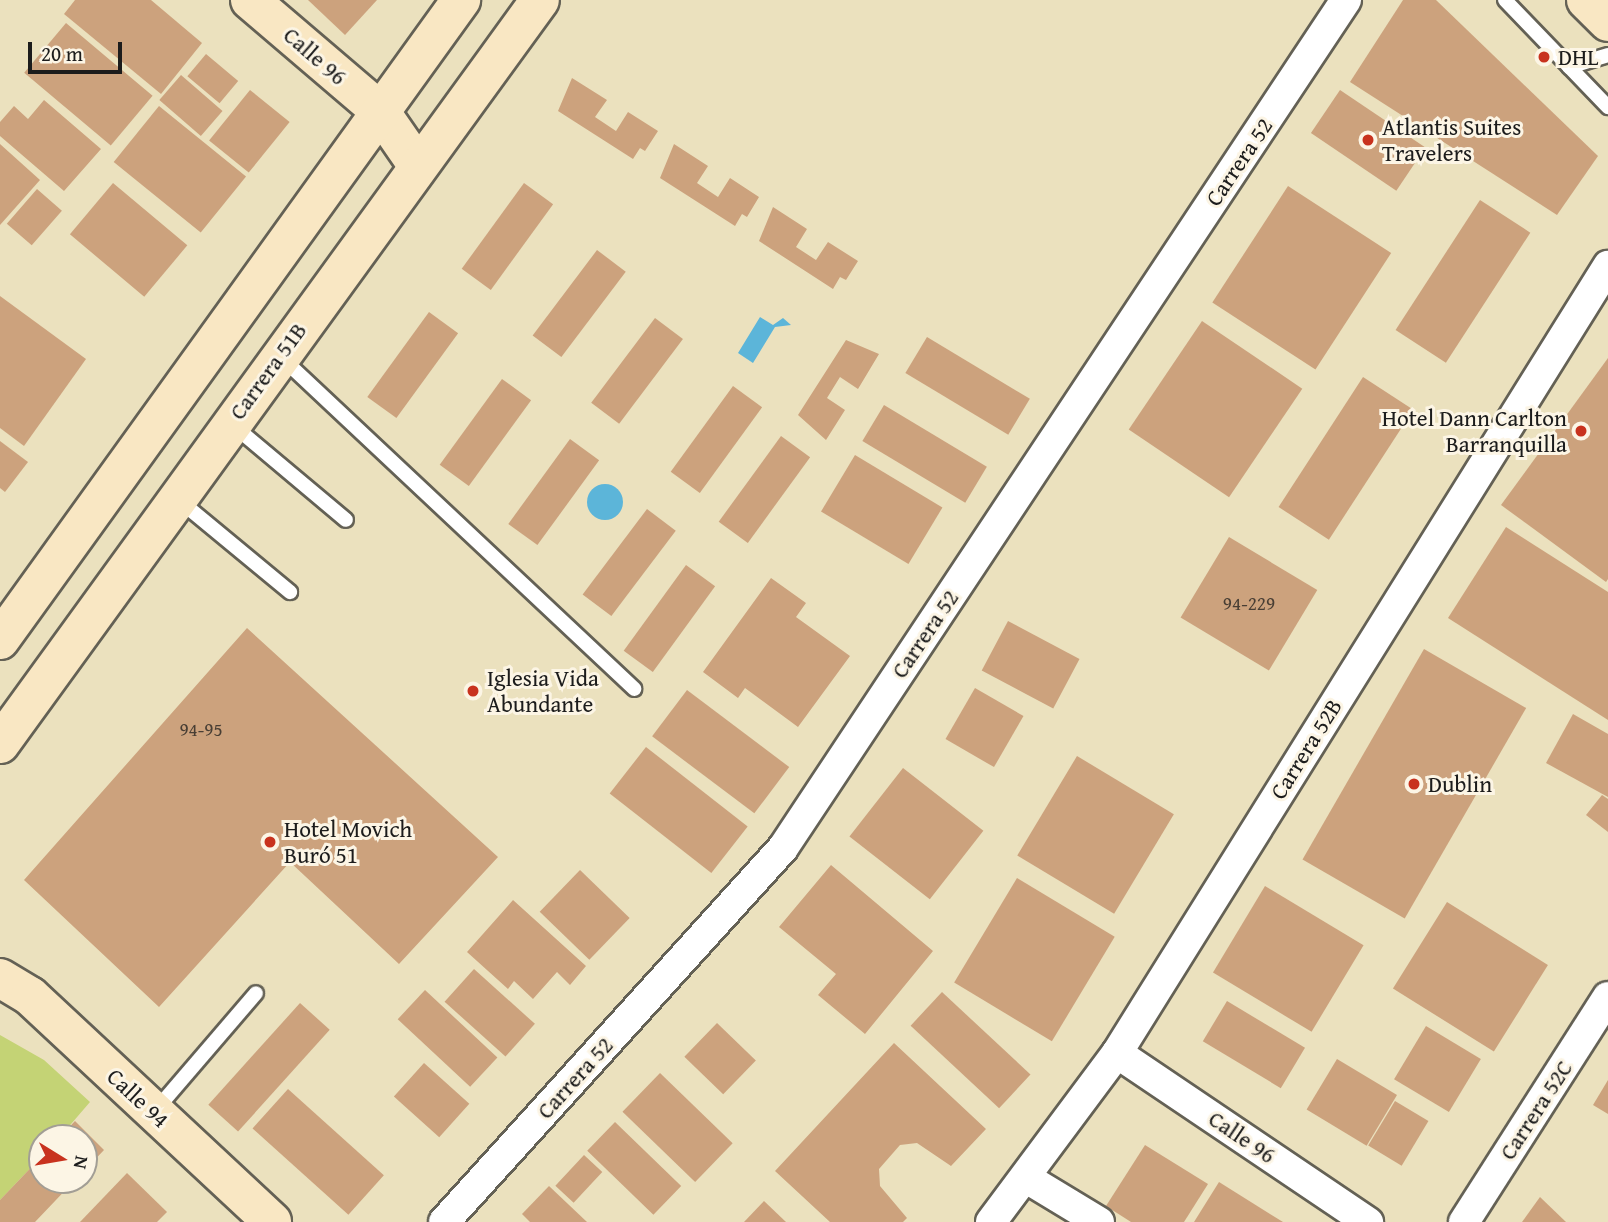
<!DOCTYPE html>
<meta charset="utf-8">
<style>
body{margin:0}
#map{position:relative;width:1608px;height:1222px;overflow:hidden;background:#ebe1be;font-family:"Gentium Book Plus",serif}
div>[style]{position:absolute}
.green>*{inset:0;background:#c4d375}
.water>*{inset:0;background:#5cb5d9}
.round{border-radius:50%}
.building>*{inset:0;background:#cca27d;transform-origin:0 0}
.roads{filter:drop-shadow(2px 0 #646155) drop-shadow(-2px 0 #646155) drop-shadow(0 2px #646155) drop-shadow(0 -2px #646155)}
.lane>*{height:14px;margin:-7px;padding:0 7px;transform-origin:7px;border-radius:7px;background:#fff}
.street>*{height:30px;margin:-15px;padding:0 15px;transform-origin:15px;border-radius:15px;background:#fff}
.secondary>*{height:38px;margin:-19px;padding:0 19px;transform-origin:19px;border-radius:19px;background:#f9e7c3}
.dots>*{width:19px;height:19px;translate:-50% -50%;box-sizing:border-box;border:4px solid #fcf5e5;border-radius:50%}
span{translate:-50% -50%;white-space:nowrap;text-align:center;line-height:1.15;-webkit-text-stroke:6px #fcf5e5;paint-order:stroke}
.number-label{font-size:19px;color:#483e34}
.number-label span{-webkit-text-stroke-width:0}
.street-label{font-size:23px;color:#1c1c1c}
.poi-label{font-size:23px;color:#1c1c1c}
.left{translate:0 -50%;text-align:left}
.right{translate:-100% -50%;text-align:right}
.north{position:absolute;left:28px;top:1124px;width:70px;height:70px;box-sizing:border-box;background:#fcf5e5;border:2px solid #a29e95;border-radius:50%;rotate:101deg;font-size:19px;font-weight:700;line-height:28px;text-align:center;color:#1c1c1c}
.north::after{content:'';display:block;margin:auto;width:24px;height:32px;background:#c8321e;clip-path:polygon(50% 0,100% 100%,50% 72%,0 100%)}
.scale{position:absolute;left:28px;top:42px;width:94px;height:32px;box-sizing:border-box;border:4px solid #1c1c1c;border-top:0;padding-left:9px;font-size:21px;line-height:24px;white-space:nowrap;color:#1c1c1c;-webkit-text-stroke:5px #fcf5e5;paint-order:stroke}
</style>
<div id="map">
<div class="green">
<div style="clip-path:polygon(0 1035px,44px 1060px,90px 1102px,59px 1138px,42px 1138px,42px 1156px,0 1200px)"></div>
</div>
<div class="water">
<div style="clip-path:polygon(760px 317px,773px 325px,783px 318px,791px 325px,775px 327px,753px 363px,738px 353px)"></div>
<div class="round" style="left:587px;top:484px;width:36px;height:36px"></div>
</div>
<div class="building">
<div style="clip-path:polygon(75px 0,151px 0,202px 43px,161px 94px,64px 14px)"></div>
<div style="clip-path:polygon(308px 0,377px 0,345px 35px)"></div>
<div style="clip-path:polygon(1403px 0,1436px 0,1598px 156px,1557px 215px,1350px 82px)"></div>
<div style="left:66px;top:23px;width:113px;height:65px;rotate:40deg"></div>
<div style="left:206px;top:54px;width:42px;height:29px;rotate:40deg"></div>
<div style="left:181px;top:75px;width:55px;height:33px;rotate:41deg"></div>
<div style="clip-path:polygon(572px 78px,607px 100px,595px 117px,616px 131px,628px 112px,658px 131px,645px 151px,640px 148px,633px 159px,558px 111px)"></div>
<div style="left:250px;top:90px;width:51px;height:65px;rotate:39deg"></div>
<div style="left:1340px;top:90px;width:103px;height:52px;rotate:34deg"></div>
<div style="clip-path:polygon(44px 100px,101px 149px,64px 191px,0 136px,0 122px,14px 106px,28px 119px)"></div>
<div style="left:159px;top:106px;width:112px;height:72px;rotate:39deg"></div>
<div style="clip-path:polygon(0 144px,40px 180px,0 225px)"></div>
<div style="clip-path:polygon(674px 144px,708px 166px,697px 183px,718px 197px,730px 178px,759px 197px,747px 217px,742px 214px,735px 226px,660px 178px)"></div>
<div style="left:113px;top:183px;width:97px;height:67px;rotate:40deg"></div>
<div style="left:524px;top:183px;width:36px;height:106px;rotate:36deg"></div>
<div style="left:1288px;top:186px;width:123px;height:139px;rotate:33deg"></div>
<div style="left:37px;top:189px;width:33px;height:46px;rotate:41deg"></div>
<div style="left:1480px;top:200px;width:60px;height:155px;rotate:33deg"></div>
<div style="clip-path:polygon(773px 207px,807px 229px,796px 247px,816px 260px,828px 242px,858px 261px,846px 280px,840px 277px,833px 289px,759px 241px)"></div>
<div style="left:597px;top:250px;width:36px;height:107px;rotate:37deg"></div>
<div style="clip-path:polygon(0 296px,86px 359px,24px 446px,0 428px)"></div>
<div style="left:429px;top:312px;width:36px;height:105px;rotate:36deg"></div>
<div style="left:655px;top:318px;width:35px;height:106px;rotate:37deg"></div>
<div style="left:1202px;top:321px;width:121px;height:131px;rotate:34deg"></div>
<div style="left:927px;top:337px;width:120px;height:42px;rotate:31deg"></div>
<div style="clip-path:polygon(846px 340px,879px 354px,858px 389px,840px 377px,827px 398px,845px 410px,826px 440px,798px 415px)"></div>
<div style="clip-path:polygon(1608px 358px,1608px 579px,1606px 582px,1501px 505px)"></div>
<div style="left:1363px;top:377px;width:60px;height:155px;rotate:33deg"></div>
<div style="left:502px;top:379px;width:36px;height:106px;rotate:36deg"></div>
<div style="left:733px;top:386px;width:36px;height:106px;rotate:36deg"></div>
<div style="left:884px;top:405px;width:120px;height:42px;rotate:31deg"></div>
<div style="left:781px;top:436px;width:36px;height:106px;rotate:36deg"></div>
<div style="left:570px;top:439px;width:36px;height:105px;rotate:36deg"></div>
<div style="clip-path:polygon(0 441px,28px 462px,5px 492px,0 488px)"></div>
<div style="left:855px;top:455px;width:102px;height:66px;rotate:31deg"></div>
<div style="left:647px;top:509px;width:36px;height:107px;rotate:37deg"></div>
<div style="clip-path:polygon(1506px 527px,1608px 592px,1608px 720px,1448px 618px)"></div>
<div style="left:1229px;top:537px;width:103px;height:94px;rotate:31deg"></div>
<div style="left:686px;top:565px;width:36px;height:106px;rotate:36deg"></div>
<div style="clip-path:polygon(771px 578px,806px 603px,796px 617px,850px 656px,798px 727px,745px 688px,738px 698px,703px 672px)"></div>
<div style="left:1008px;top:621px;width:81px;height:56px;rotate:28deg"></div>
<div style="clip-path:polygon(247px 628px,498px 857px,399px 964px,290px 862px,159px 1007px,24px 880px)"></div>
<div style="left:1424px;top:649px;width:118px;height:243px;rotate:30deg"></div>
<div style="left:975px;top:688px;width:56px;height:59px;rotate:30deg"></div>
<div style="left:687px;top:690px;width:128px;height:58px;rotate:37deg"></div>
<div style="clip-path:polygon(1573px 714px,1608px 734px,1608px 797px,1546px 763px)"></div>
<div style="left:646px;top:747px;width:129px;height:59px;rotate:38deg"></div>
<div style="left:1077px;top:756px;width:113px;height:116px;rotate:31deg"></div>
<div style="left:903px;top:768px;width:102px;height:87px;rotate:38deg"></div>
<div style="clip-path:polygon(1602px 795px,1608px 799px,1608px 832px,1586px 815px)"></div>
<div style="clip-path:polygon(831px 865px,933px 951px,865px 1034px,818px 995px,836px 974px,779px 927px)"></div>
<div style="left:580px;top:870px;width:69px;height:58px;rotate:44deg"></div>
<div style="left:1017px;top:878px;width:114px;height:122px;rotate:31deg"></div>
<div style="left:1265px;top:886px;width:115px;height:101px;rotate:31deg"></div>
<div style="clip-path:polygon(513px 900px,586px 966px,570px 985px,557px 972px,533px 999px,514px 981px,508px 989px,467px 952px)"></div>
<div style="left:1447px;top:902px;width:119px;height:102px;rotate:32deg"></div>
<div style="left:474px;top:969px;width:82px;height:44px;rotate:42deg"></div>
<div style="left:425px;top:990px;width:99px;height:40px;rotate:43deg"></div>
<div style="left:942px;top:992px;width:121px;height:46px;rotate:43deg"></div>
<div style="left:1227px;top:1001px;width:91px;height:47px;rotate:31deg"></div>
<div style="left:300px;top:1003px;width:40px;height:137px;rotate:42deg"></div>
<div style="left:717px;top:1023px;width:54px;height:47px;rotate:44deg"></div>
<div style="left:1426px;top:1026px;width:64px;height:62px;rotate:31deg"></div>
<div style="clip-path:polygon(894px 1043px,986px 1129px,951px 1166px,917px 1143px,900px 1145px,879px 1169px,880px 1186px,907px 1218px,903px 1222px,830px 1222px,775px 1171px)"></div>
<div style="left:1337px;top:1059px;width:70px;height:59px;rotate:31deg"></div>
<div style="left:424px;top:1063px;width:61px;height:45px;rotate:42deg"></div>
<div style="left:660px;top:1073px;width:101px;height:54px;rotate:44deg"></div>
<div style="clip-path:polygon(1608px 1080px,1608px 1114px,1593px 1105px)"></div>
<div style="left:288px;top:1089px;width:129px;height:53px;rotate:42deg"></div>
<div style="left:1395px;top:1101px;width:39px;height:52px;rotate:31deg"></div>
<div style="clip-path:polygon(75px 1121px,104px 1150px,84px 1171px,84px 1138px,59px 1138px)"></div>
<div style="left:615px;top:1122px;width:92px;height:40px;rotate:44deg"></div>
<div style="clip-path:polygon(1145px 1145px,1208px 1184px,1184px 1222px,1131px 1222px,1106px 1206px)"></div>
<div style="left:584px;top:1155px;width:25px;height:42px;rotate:43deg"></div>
<div style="clip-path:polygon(42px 1156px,42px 1180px,75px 1180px,35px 1222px,0 1222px,0 1200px)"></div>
<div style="clip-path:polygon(127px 1173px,167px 1212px,157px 1222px,80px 1222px)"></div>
<div style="clip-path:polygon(1219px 1182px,1283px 1222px,1194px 1222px)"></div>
<div style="clip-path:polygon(549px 1186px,587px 1222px,530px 1222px,522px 1214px)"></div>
<div style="clip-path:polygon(1540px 1197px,1566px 1222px,1522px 1222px)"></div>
<div style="clip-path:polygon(764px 1201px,786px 1222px,744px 1222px)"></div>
</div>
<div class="roads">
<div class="lane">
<div style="left:1505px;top:0;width:149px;rotate:46.1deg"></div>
<div style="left:1569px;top:67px;width:41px;rotate:-17.1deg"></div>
<div style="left:283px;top:359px;width:482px;rotate:43.2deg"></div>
<div style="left:234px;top:426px;width:146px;rotate:40deg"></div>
<div style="left:180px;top:501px;width:143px;rotate:39.6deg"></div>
<div style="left:155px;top:1111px;width:155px;rotate:-49.4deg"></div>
</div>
<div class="street">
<div style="left:1117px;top:1053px;width:303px;rotate:34deg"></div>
<div style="left:1028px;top:1179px;width:83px;rotate:31.2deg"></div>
<div style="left:444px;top:1222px;width:505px;rotate:-47.81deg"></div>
<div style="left:783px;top:848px;width:1018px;rotate:-56.42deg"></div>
<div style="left:991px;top:1222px;width:211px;rotate:-53.3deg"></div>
<div style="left:1117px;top:1053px;width:928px;rotate:-58.04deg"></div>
<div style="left:1464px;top:1222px;width:267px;rotate:-57.4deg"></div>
</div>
<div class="secondary">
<div style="left:250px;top:0;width:171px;rotate:40.5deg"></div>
<div style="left:380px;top:111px;width:67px;rotate:55.4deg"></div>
<div style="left:1586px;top:0;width:31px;rotate:45deg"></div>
<div style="left:0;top:640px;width:789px;rotate:-54.23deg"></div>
<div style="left:0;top:744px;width:919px;rotate:-54.03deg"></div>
<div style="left:0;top:978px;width:35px;rotate:31deg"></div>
<div style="left:30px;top:996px;width:331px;rotate:43deg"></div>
</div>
</div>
<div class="dots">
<div style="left:1544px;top:57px;background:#c8321e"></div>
<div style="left:1368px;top:140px;background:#c8321e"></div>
<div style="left:1581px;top:431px;background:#c8321e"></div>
<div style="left:473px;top:691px;background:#c8321e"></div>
<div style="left:1414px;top:784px;background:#c8321e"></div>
<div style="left:270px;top:842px;background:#c8321e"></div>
</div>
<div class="number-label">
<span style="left:1249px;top:604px">94-229</span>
<span style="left:201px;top:730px">94-95</span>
</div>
<div class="street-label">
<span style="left:315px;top:56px;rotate:41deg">Calle 96</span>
<span style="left:1239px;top:162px;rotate:-56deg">Carrera 52</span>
<span style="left:268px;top:371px;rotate:-54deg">Carrera 51B</span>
<span style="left:925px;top:634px;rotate:-56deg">Carrera 52</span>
<span style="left:1306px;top:749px;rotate:-58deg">Carrera 52B</span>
<span style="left:575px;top:1078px;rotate:-48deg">Carrera 52</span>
<span style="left:138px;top:1098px;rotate:43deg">Calle 94</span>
<span style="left:1536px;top:1110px;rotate:-57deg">Carrera 52C</span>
<span style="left:1242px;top:1137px;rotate:34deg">Calle 96</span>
</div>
<div class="poi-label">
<span class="left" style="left:1558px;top:57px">DHL</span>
<span class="left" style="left:1382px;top:140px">Atlantis Suites<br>Travelers</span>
<span class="right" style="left:1567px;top:431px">Hotel Dann Carlton<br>Barranquilla</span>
<span class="left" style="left:487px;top:691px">Iglesia Vida<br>Abundante</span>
<span class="left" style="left:1428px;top:784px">Dublin</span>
<span class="left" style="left:284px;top:842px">Hotel Movich<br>Buró 51</span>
</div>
<div class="north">N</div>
<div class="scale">20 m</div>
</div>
